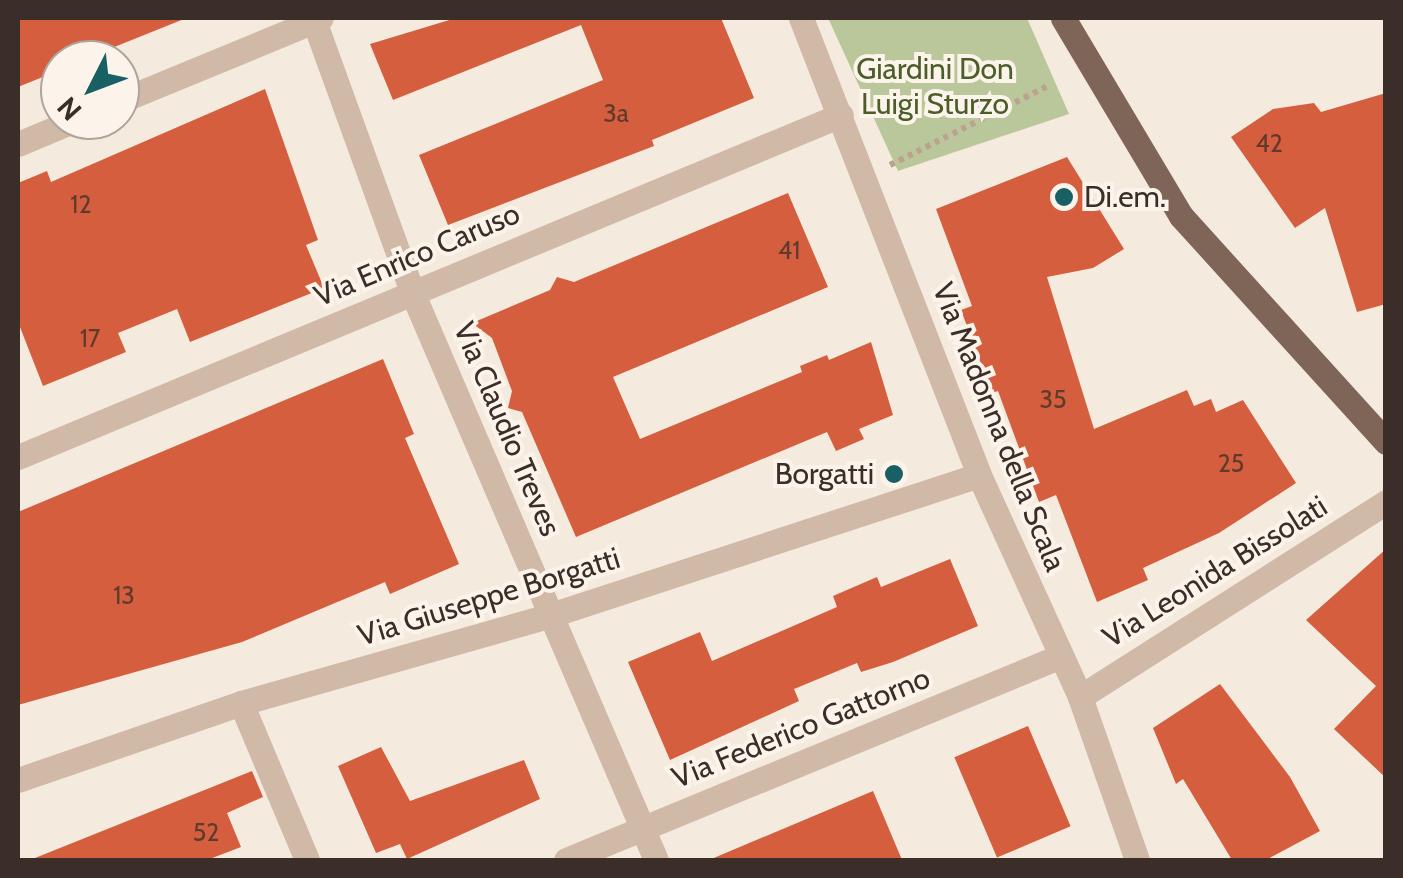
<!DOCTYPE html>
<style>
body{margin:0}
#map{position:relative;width:1403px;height:878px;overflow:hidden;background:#f5eade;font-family:Cabin,sans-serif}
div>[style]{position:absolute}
.green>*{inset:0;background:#b9c79b}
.building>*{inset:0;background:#d45e3d;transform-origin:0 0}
.path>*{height:6px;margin-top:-3px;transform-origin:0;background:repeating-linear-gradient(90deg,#bca291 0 5px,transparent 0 10px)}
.minor>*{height:25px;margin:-12.5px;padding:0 12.5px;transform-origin:12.5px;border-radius:12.5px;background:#d0b9a7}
.major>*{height:25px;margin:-12.5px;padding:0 12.5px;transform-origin:12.5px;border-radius:12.5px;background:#7f6458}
.dots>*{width:28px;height:28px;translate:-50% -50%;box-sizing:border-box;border:5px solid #fcf4eb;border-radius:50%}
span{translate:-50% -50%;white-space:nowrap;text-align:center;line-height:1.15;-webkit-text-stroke:8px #fcf4eb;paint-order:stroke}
.number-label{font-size:25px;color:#613a2e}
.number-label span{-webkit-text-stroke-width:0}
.park-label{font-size:30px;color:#4b5d29}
.poi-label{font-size:30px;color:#3b2e29}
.left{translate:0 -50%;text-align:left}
.right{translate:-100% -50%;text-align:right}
.street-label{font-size:30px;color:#3b2e29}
.frame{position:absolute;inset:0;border:20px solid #3b2e29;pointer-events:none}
.north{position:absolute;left:40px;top:40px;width:100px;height:100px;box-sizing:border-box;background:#fcf4eb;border:2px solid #afa59d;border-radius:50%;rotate:228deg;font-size:28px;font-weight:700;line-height:40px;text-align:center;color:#3b2e29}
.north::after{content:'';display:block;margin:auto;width:35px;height:45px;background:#186063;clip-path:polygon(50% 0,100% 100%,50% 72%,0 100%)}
</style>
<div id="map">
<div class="green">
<div style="clip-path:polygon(828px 18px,1027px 18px,1069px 114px,898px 171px)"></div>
</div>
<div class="building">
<div style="clip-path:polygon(18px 18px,184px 18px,184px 19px,82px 60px,60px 60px,60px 70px,18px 87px)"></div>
<div style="clip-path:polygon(456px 18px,721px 18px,754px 98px,652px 140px,654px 146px,448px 225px,419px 155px,603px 80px,581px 25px,393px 100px,370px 44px)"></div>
<div style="clip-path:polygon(265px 89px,318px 240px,306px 245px,324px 288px,190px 342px,177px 309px,118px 333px,126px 352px,43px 386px,18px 322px,18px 183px,47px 171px,51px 182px)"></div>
<div style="clip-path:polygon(1386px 93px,1386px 304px,1357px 312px,1325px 208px,1295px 228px,1231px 137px,1273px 109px,1314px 103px,1321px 112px)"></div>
<div style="clip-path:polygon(1067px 157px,1124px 249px,1093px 268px,1047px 277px,1094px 429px,1187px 390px,1194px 406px,1211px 399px,1216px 412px,1243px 400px,1296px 483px,1219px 533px,1143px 568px,1148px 580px,1097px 602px,1056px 495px,1039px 502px,998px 391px,992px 393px,961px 310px,972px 306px,936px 209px)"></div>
<div style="clip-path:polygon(788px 193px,828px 287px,613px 377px,640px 439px,802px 372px,800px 366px,827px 355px,829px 360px,871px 342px,893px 415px,859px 429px,864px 439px,836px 451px,827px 432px,576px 537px,522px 412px,508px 408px,512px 391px,492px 338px,472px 323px,550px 290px,557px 277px,574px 282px)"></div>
<div style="clip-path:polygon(383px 359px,414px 434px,405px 438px,459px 564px,390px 594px,385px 582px,242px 642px,18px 705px,18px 512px)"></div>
<div style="clip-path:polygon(1386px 549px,1386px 778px,1334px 729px,1376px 686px,1306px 620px)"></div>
<div style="clip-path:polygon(950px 559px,978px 626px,893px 662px,861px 672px,857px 663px,794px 689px,799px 701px,670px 760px,628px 662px,700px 632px,712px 661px,837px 607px,833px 596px,877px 577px,881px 587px)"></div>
<div style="clip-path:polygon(1220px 684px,1290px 777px,1320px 831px,1266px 860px,1232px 860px,1183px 779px,1176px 784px,1153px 728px)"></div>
<div style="left:1028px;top:726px;width:109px;height:80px;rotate:67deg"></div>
<div style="clip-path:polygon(381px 747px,410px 801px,524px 760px,540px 799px,407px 859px,400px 844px,376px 853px,338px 766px)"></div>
<div style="clip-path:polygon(252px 771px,263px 797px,227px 813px,241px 847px,207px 860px,30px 860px)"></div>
<div style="clip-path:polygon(873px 791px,902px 860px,709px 860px)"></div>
</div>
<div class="path">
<div style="left:890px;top:165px;width:177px;rotate:-26.6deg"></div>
</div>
<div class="minor">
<div style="left:313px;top:18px;width:291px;rotate:70.1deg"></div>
<div style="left:412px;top:292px;width:618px;rotate:66.75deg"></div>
<div style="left:801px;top:18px;width:490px;rotate:68.7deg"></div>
<div style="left:979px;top:475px;width:244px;rotate:65.5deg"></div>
<div style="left:1080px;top:697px;width:173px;rotate:70.7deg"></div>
<div style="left:120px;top:101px;width:217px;rotate:-22.4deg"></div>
<div style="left:18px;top:144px;width:62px;rotate:-22.8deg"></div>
<div style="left:18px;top:457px;width:891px;rotate:-22.57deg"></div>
<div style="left:1080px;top:697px;width:363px;rotate:-32.5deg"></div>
<div style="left:241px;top:703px;width:170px;rotate:67.2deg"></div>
<div style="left:18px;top:780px;width:236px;rotate:-19deg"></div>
<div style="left:241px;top:703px;width:322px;rotate:-15.8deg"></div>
<div style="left:551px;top:615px;width:450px;rotate:-18.1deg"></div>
<div style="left:566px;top:860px;width:535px;rotate:-22.4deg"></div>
</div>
<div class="major">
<div style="left:1063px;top:18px;width:230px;rotate:59.2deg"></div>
<div style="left:1181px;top:216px;width:305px;rotate:47.8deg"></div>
</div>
<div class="dots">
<div style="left:1064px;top:197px;background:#186063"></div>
<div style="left:894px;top:474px;background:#186063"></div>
</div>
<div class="number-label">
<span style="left:616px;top:113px">3a</span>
<span style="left:1269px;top:143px">42</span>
<span style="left:81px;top:204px">12</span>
<span style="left:789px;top:250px">41</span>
<span style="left:90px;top:338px">17</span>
<span style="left:1053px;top:399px">35</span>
<span style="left:1231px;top:463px">25</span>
<span style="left:124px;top:595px">13</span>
<span style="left:206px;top:832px">52</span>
</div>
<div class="park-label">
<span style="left:935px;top:86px">Giardini Don<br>Luigi Sturzo</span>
</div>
<div class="poi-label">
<span class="left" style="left:1084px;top:197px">Di.em.</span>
<span class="right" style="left:874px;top:474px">Borgatti</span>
</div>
<div class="street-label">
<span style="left:417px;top:255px;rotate:-23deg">Via Enrico Caruso</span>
<span style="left:999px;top:427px;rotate:68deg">Via Madonna della Scala</span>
<span style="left:507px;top:429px;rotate:67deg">Via Claudio Treves</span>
<span style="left:1215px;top:572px;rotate:-32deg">Via Leonida Bissolati</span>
<span style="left:489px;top:597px;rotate:-17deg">Via Giuseppe Borgatti</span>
<span style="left:801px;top:728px;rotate:-22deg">Via Federico Gattorno</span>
</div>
<div class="frame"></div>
<div class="north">N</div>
</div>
